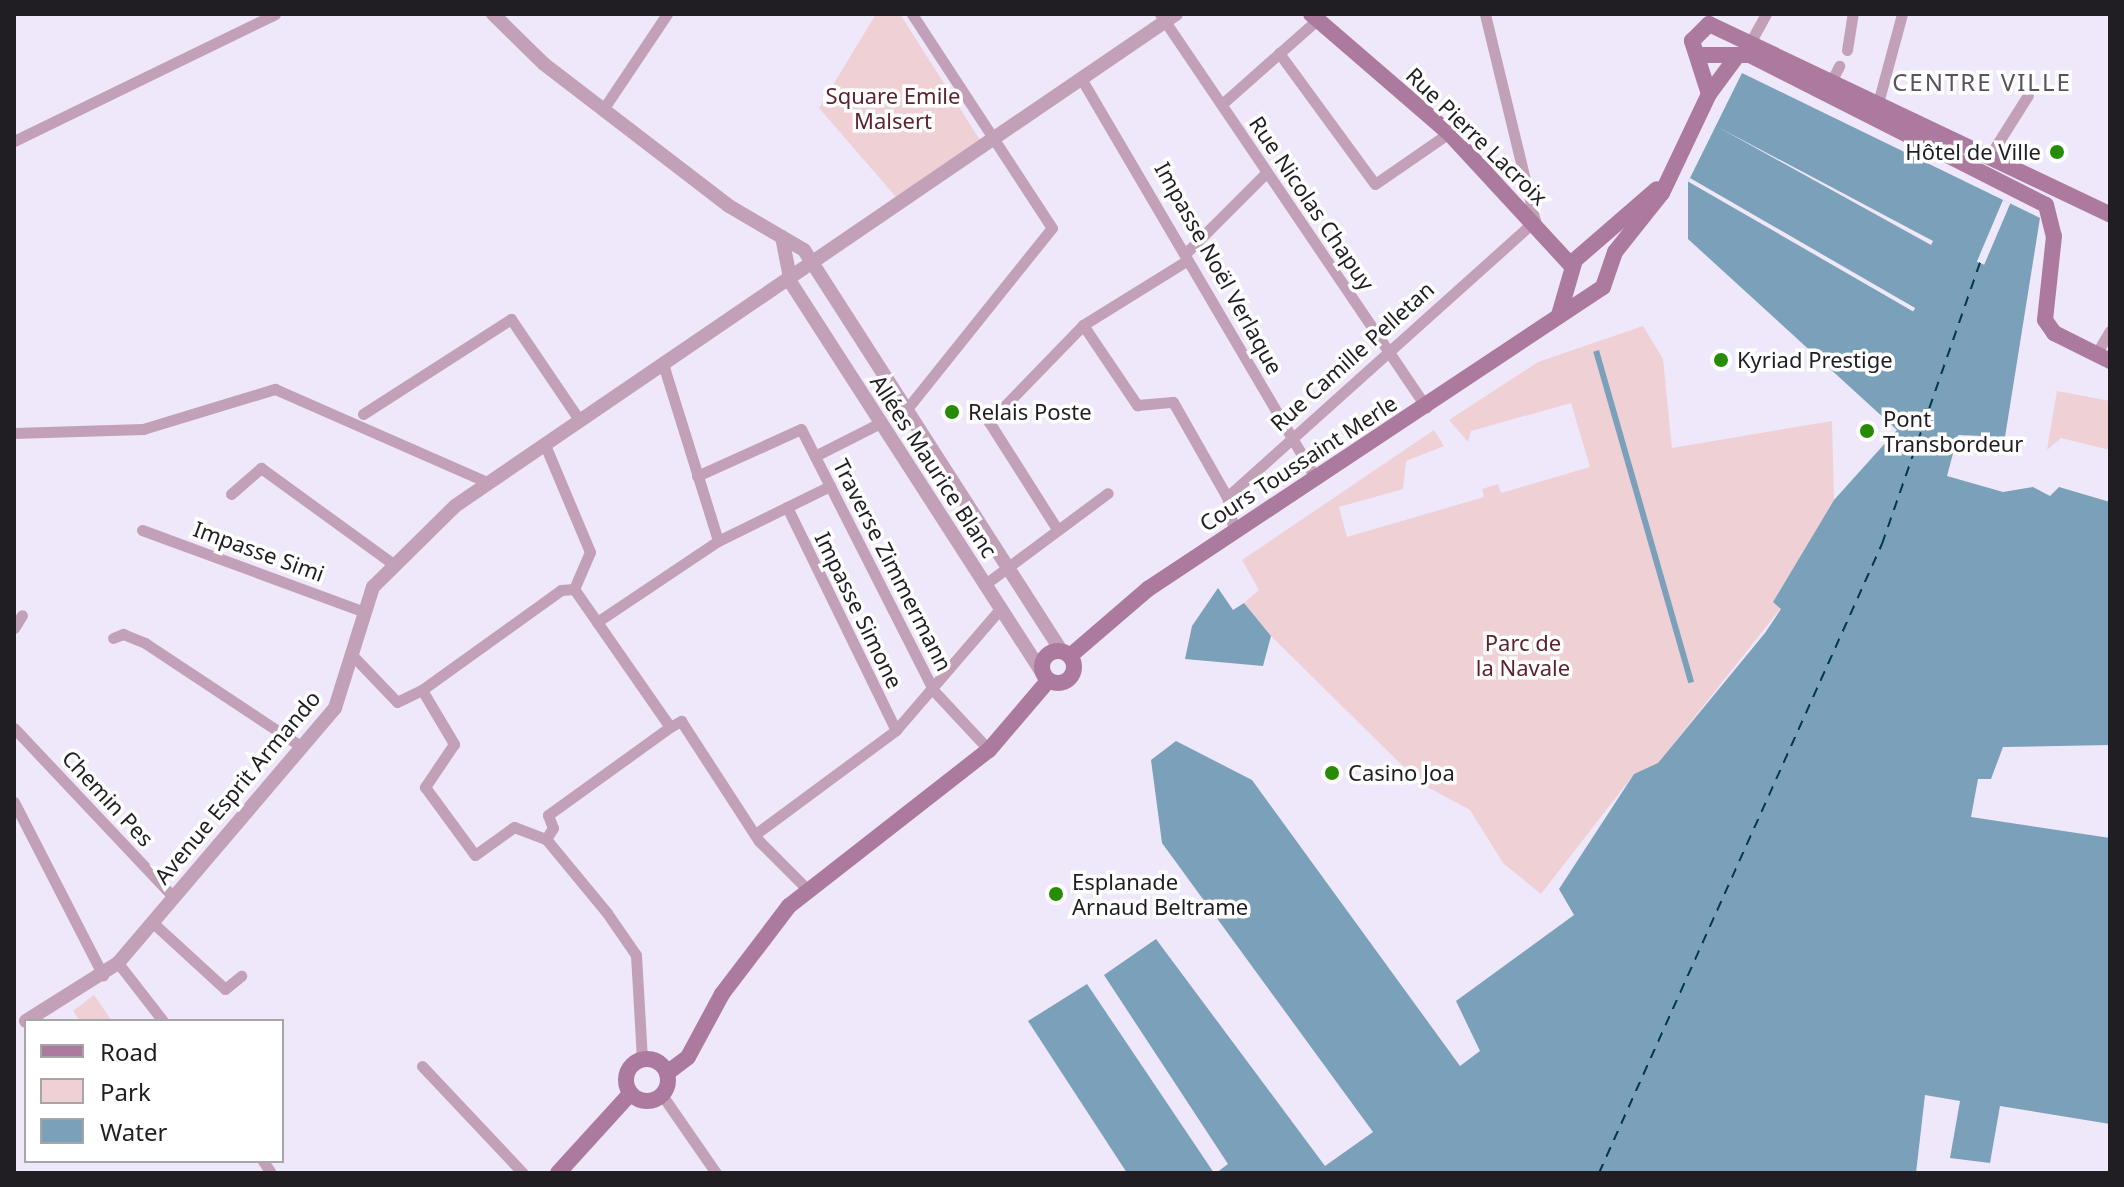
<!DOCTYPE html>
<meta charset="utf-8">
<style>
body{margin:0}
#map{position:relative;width:2124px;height:1187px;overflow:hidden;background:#efe8fa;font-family:"Noto Sans",sans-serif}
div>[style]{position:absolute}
.green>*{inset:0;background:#efd0d4}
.water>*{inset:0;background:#7aa0ba;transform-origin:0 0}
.pier>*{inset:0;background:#efe8fa;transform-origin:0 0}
.ferry>*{height:2px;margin-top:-1px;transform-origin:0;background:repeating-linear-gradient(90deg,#023651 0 10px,transparent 0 18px)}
.minor>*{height:11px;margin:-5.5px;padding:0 5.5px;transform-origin:5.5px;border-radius:5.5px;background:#c2a0b8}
.tertiary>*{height:14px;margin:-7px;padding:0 7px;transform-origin:7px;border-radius:7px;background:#c2a0b8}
.secondary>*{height:16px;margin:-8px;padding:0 8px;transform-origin:8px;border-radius:8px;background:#ac7a9f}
.secondary>.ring{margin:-8px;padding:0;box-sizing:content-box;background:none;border:16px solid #ac7a9f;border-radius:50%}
.dots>*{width:22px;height:22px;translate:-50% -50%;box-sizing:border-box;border:4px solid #fff;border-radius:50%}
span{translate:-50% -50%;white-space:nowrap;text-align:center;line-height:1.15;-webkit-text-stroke:7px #fff;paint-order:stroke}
.park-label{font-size:22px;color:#5d2330}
.street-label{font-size:22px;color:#201d23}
.poi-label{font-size:22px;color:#201d23}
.right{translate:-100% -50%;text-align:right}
.left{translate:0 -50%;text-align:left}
.neighbourhood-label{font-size:24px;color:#585261;letter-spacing:2px}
.frame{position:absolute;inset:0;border:16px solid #201d23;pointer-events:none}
.legend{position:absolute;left:24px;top:1019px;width:260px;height:144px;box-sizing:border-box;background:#fff;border:2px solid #a6a5a7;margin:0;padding:10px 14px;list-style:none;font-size:24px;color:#201d23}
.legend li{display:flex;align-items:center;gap:16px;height:40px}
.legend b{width:40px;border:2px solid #a6a5a7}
</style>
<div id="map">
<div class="green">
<div style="clip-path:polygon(876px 14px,900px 14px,980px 140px,896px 197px,819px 108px)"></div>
<div style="clip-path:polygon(1643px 326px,1663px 359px,1672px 448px,1832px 421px,1834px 500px,1773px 602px,1781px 608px,1658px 763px,1634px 774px,1541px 894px,1503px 863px,1470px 810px,1420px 783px,1271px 636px,1244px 603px,1259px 590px,1242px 560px,1434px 430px,1444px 446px,1406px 461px,1403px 489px,1339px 507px,1347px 537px,1484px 497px,1482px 489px,1498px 484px,1501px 493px,1590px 467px,1571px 403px,1471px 431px,1468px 442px,1449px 420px,1538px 362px)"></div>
<div style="clip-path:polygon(2057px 391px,2110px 401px,2110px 450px,2061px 438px,2047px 450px)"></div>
<div style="clip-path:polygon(94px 995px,112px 1021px,80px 1021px,73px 1011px)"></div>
</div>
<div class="water">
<div style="clip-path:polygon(1742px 73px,2040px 218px,2005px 437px,1958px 435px,1947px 476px,2003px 492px,2033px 487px,2050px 496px,2059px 487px,2110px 502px,2110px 745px,2003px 747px,1991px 779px,1978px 779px,1971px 817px,2110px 838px,2110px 1124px,2000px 1106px,1990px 1163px,1950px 1158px,1960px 1101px,1925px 1095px,1916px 1173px,1216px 1173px,1228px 1164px,1104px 975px,1156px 939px,1325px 1166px,1373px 1132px,1162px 843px,1151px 760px,1176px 741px,1252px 780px,1460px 1066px,1480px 1051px,1456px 1001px,1574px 915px,1559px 889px,1634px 774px,1658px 763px,1765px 633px,1781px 609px,1773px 602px,1834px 500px,1897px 430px,1688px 239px,1688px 182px)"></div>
<div style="left:1599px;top:350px;width:345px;height:6px;rotate:74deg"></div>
<div style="clip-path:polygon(1218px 588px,1233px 610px,1244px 603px,1271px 636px,1263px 666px,1185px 659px,1192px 626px)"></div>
<div style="clip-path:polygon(1087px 984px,1214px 1173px,1127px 1173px,1028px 1021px)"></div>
</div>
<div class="pier">
<div style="clip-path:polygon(1716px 126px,1933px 241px,1931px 245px)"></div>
<div style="left:1690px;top:178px;width:260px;height:4px;rotate:30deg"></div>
<div style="left:2003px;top:200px;width:8px;height:67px;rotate:23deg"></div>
</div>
<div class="ferry">
<div style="left:1599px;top:1173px;width:690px;rotate:-65.78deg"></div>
<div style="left:1882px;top:544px;width:298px;rotate:-70.8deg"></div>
</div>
<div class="minor">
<div style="left:1160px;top:14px;width:475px;rotate:55.9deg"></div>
<div style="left:1751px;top:41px;width:31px;rotate:-61deg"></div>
<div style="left:1847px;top:50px;width:36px;rotate:-81deg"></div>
<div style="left:1279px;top:53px;width:162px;rotate:53.8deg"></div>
<div style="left:1375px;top:184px;width:90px;rotate:-34.6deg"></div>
<div style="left:1082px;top:80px;width:463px;rotate:59.6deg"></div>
<div style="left:1832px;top:80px;width:16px;rotate:-63deg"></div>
<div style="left:1878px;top:103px;width:92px;rotate:-74.9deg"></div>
<div style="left:1222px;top:104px;width:127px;rotate:-41.5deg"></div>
<div style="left:604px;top:108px;width:113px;rotate:-56.2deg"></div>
<div style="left:14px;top:141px;width:290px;rotate:-25.9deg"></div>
<div style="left:1989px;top:157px;width:73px;rotate:-57.8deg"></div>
<div style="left:1185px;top:254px;width:115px;rotate:-45deg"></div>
<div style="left:1083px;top:325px;width:97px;rotate:56deg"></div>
<div style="left:1137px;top:405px;width:36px;rotate:-5deg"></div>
<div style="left:1173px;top:402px;width:109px;rotate:60.4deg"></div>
<div style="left:2096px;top:354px;width:27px;rotate:-59deg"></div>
<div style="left:663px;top:364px;width:185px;rotate:72.7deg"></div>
<div style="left:906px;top:410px;width:233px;rotate:-51.3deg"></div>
<div style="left:1052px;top:228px;width:256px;rotate:-123.2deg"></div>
<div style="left:363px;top:414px;width:176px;rotate:-32.7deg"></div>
<div style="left:511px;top:319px;width:123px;rotate:55.9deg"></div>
<div style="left:14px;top:433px;width:129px;rotate:-1.8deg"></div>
<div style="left:143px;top:429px;width:138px;rotate:-16.9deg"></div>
<div style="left:275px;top:389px;width:232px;rotate:23.7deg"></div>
<div style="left:545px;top:445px;width:116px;rotate:67.2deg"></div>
<div style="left:590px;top:552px;width:40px;rotate:113.4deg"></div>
<div style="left:815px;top:456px;width:73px;rotate:-26.9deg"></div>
<div style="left:697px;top:476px;width:114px;rotate:-24.3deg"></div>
<div style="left:801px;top:429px;width:294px;rotate:63.1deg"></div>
<div style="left:934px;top:691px;width:81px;rotate:47deg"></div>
<div style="left:231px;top:494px;width:40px;rotate:-41deg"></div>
<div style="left:261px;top:468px;width:163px;rotate:36deg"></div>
<div style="left:787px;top:507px;width:248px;rotate:64deg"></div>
<div style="left:1057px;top:529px;width:127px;rotate:-122.4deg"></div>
<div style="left:989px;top:422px;width:135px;rotate:-45.9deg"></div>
<div style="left:1083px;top:325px;width:123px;rotate:-31.8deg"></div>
<div style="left:142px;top:530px;width:234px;rotate:20.2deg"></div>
<div style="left:1234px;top:532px;width:36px;rotate:-101deg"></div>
<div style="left:1227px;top:497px;width:414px;rotate:-41.9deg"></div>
<div style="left:1535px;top:221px;width:213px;rotate:-103.6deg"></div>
<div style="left:984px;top:585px;width:154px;rotate:-36.6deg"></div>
<div style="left:597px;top:622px;width:146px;rotate:-33.8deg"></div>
<div style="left:718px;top:541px;width:125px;rotate:-26.2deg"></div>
<div style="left:14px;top:628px;width:15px;rotate:-58deg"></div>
<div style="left:113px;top:638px;width:11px;rotate:-22deg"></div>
<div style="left:123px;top:634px;width:24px;rotate:22deg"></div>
<div style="left:145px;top:643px;width:188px;rotate:33.5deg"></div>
<div style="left:354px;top:657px;width:62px;rotate:46.3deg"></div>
<div style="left:397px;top:702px;width:28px;rotate:-26deg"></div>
<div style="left:670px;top:727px;width:13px;rotate:-29deg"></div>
<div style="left:681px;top:721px;width:143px;rotate:57deg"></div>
<div style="left:759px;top:841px;width:66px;rotate:45deg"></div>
<div style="left:14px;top:728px;width:232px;rotate:46.7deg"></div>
<div style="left:14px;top:802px;width:195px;rotate:62.8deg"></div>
<div style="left:757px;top:833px;width:173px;rotate:-36.5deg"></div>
<div style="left:896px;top:730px;width:161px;rotate:-49.3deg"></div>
<div style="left:546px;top:839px;width:13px;rotate:-58deg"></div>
<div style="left:553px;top:828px;width:14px;rotate:-111deg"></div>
<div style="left:548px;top:815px;width:150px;rotate:-35.8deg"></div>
<div style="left:670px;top:727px;width:168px;rotate:-124.8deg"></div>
<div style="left:574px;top:589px;width:13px;rotate:176deg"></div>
<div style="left:561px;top:590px;width:171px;rotate:144.3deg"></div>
<div style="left:422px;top:690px;width:63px;rotate:59.3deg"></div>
<div style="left:454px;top:744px;width:52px;rotate:124deg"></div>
<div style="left:425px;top:787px;width:84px;rotate:53.7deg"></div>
<div style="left:475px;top:855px;width:48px;rotate:-35.7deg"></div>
<div style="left:514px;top:827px;width:34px;rotate:21deg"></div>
<div style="left:546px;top:839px;width:96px;rotate:50.5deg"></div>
<div style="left:607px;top:913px;width:51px;rotate:55.4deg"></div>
<div style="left:636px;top:955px;width:104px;rotate:86.7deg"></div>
<div style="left:152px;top:922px;width:99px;rotate:42.5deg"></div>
<div style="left:225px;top:989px;width:21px;rotate:-39deg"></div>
<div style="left:118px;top:963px;width:73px;rotate:52.2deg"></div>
<div style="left:422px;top:1066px;width:147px;rotate:46.7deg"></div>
<div style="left:662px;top:1095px;width:95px;rotate:55.3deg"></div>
<div style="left:263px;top:1161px;width:14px;rotate:56deg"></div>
</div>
<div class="tertiary">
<div style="left:493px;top:14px;width:71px;rotate:44.4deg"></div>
<div style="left:544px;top:64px;width:233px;rotate:37.5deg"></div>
<div style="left:729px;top:206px;width:87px;rotate:30.4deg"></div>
<div style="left:804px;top:250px;width:476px;rotate:57.3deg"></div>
<div style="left:782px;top:237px;width:47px;rotate:78.9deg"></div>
<div style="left:791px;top:283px;width:464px;rotate:57.2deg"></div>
<div style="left:26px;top:1021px;width:109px;rotate:-32.2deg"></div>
<div style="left:118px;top:963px;width:335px;rotate:-49.6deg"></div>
<div style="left:335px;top:708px;width:127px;rotate:-72.6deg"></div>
<div style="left:373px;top:587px;width:115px;rotate:-44.6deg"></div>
<div style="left:455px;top:506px;width:873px;rotate:-34.31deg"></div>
</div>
<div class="secondary">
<div style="left:1311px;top:14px;width:182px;rotate:40.8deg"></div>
<div style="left:1449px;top:133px;width:180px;rotate:47.3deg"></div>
<div style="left:1698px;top:55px;width:52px"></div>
<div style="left:1750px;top:55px;width:332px;rotate:26.9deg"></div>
<div style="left:2046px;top:205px;width:32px;rotate:76deg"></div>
<div style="left:2054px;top:236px;width:84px;rotate:96.1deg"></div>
<div style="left:2045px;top:320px;width:16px;rotate:55deg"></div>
<div style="left:2054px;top:333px;width:63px;rotate:26.6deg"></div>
<div style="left:1709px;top:94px;width:56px;rotate:-107.8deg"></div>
<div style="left:1692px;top:41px;width:24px;rotate:-45deg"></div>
<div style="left:1709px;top:24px;width:444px;rotate:25.4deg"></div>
<div style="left:1559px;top:315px;width:57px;rotate:-73.8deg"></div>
<div style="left:1575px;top:260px;width:108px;rotate:-40.9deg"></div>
<div class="ring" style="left:1042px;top:651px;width:16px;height:16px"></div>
<div style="left:1070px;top:656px;width:103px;rotate:-40.7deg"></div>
<div style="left:1148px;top:589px;width:546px;rotate:-33.57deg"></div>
<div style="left:1603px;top:287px;width:37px;rotate:-71deg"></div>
<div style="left:1615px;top:252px;width:75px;rotate:-51.5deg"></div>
<div style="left:1662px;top:193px;width:110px;rotate:-64.6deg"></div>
<div style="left:1709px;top:94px;width:47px;rotate:-53.6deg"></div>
<div class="ring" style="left:626px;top:1059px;width:26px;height:26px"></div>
<div style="left:667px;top:1073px;width:26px;rotate:-37deg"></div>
<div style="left:688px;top:1057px;width:72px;rotate:-61.6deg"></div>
<div style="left:722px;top:994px;width:111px;rotate:-52.7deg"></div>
<div style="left:789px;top:906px;width:254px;rotate:-38deg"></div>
<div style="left:989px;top:750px;width:91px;rotate:-49.5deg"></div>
<div style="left:558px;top:1173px;width:107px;rotate:-47.7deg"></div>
</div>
<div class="dots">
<div style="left:2057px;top:152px;background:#268c05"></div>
<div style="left:1721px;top:360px;background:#268c05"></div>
<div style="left:952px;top:412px;background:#268c05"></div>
<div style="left:1867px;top:431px;background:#268c05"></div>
<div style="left:1332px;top:773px;background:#268c05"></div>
<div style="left:1056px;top:894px;background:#268c05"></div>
</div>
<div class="park-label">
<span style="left:893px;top:108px">Square Emile<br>Malsert</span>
<span style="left:1523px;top:655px">Parc de<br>la Navale</span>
</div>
<div class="street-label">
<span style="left:1477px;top:136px;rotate:44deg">Rue Pierre Lacroix</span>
<span style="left:1312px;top:203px;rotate:56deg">Rue Nicolas Chapuy</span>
<span style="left:1219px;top:268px;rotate:61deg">Impasse Noël Verlaque</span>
<span style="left:1352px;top:356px;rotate:-42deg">Rue Camille Pelletan</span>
<span style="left:1298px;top:463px;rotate:-33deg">Cours Toussaint Merle</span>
<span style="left:934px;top:466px;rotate:57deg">Allées Maurice Blanc</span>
<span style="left:259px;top:551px;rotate:20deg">Impasse Simi</span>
<span style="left:893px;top:565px;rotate:63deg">Traverse Zimmermann</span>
<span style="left:859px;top:610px;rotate:64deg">Impasse Simone</span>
<span style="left:237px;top:787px;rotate:-50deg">Avenue Esprit Armando</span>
<span style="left:108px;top:798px;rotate:47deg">Chemin Pes</span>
</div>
<div class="poi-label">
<span class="right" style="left:2041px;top:152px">Hôtel de Ville</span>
<span class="left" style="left:1737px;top:360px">Kyriad Prestige</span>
<span class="left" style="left:968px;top:412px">Relais Poste</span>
<span class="left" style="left:1883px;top:431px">Pont<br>Transbordeur</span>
<span class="left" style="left:1348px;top:773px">Casino Joa</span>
<span class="left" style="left:1072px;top:894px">Esplanade<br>Arnaud Beltrame</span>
</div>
<div class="neighbourhood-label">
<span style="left:1982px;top:82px">CENTRE VILLE</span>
</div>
<div class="frame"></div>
<ul class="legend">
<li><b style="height:10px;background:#ac7a9f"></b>Road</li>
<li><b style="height:22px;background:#efd0d4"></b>Park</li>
<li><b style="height:22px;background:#7aa0ba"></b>Water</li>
</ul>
</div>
